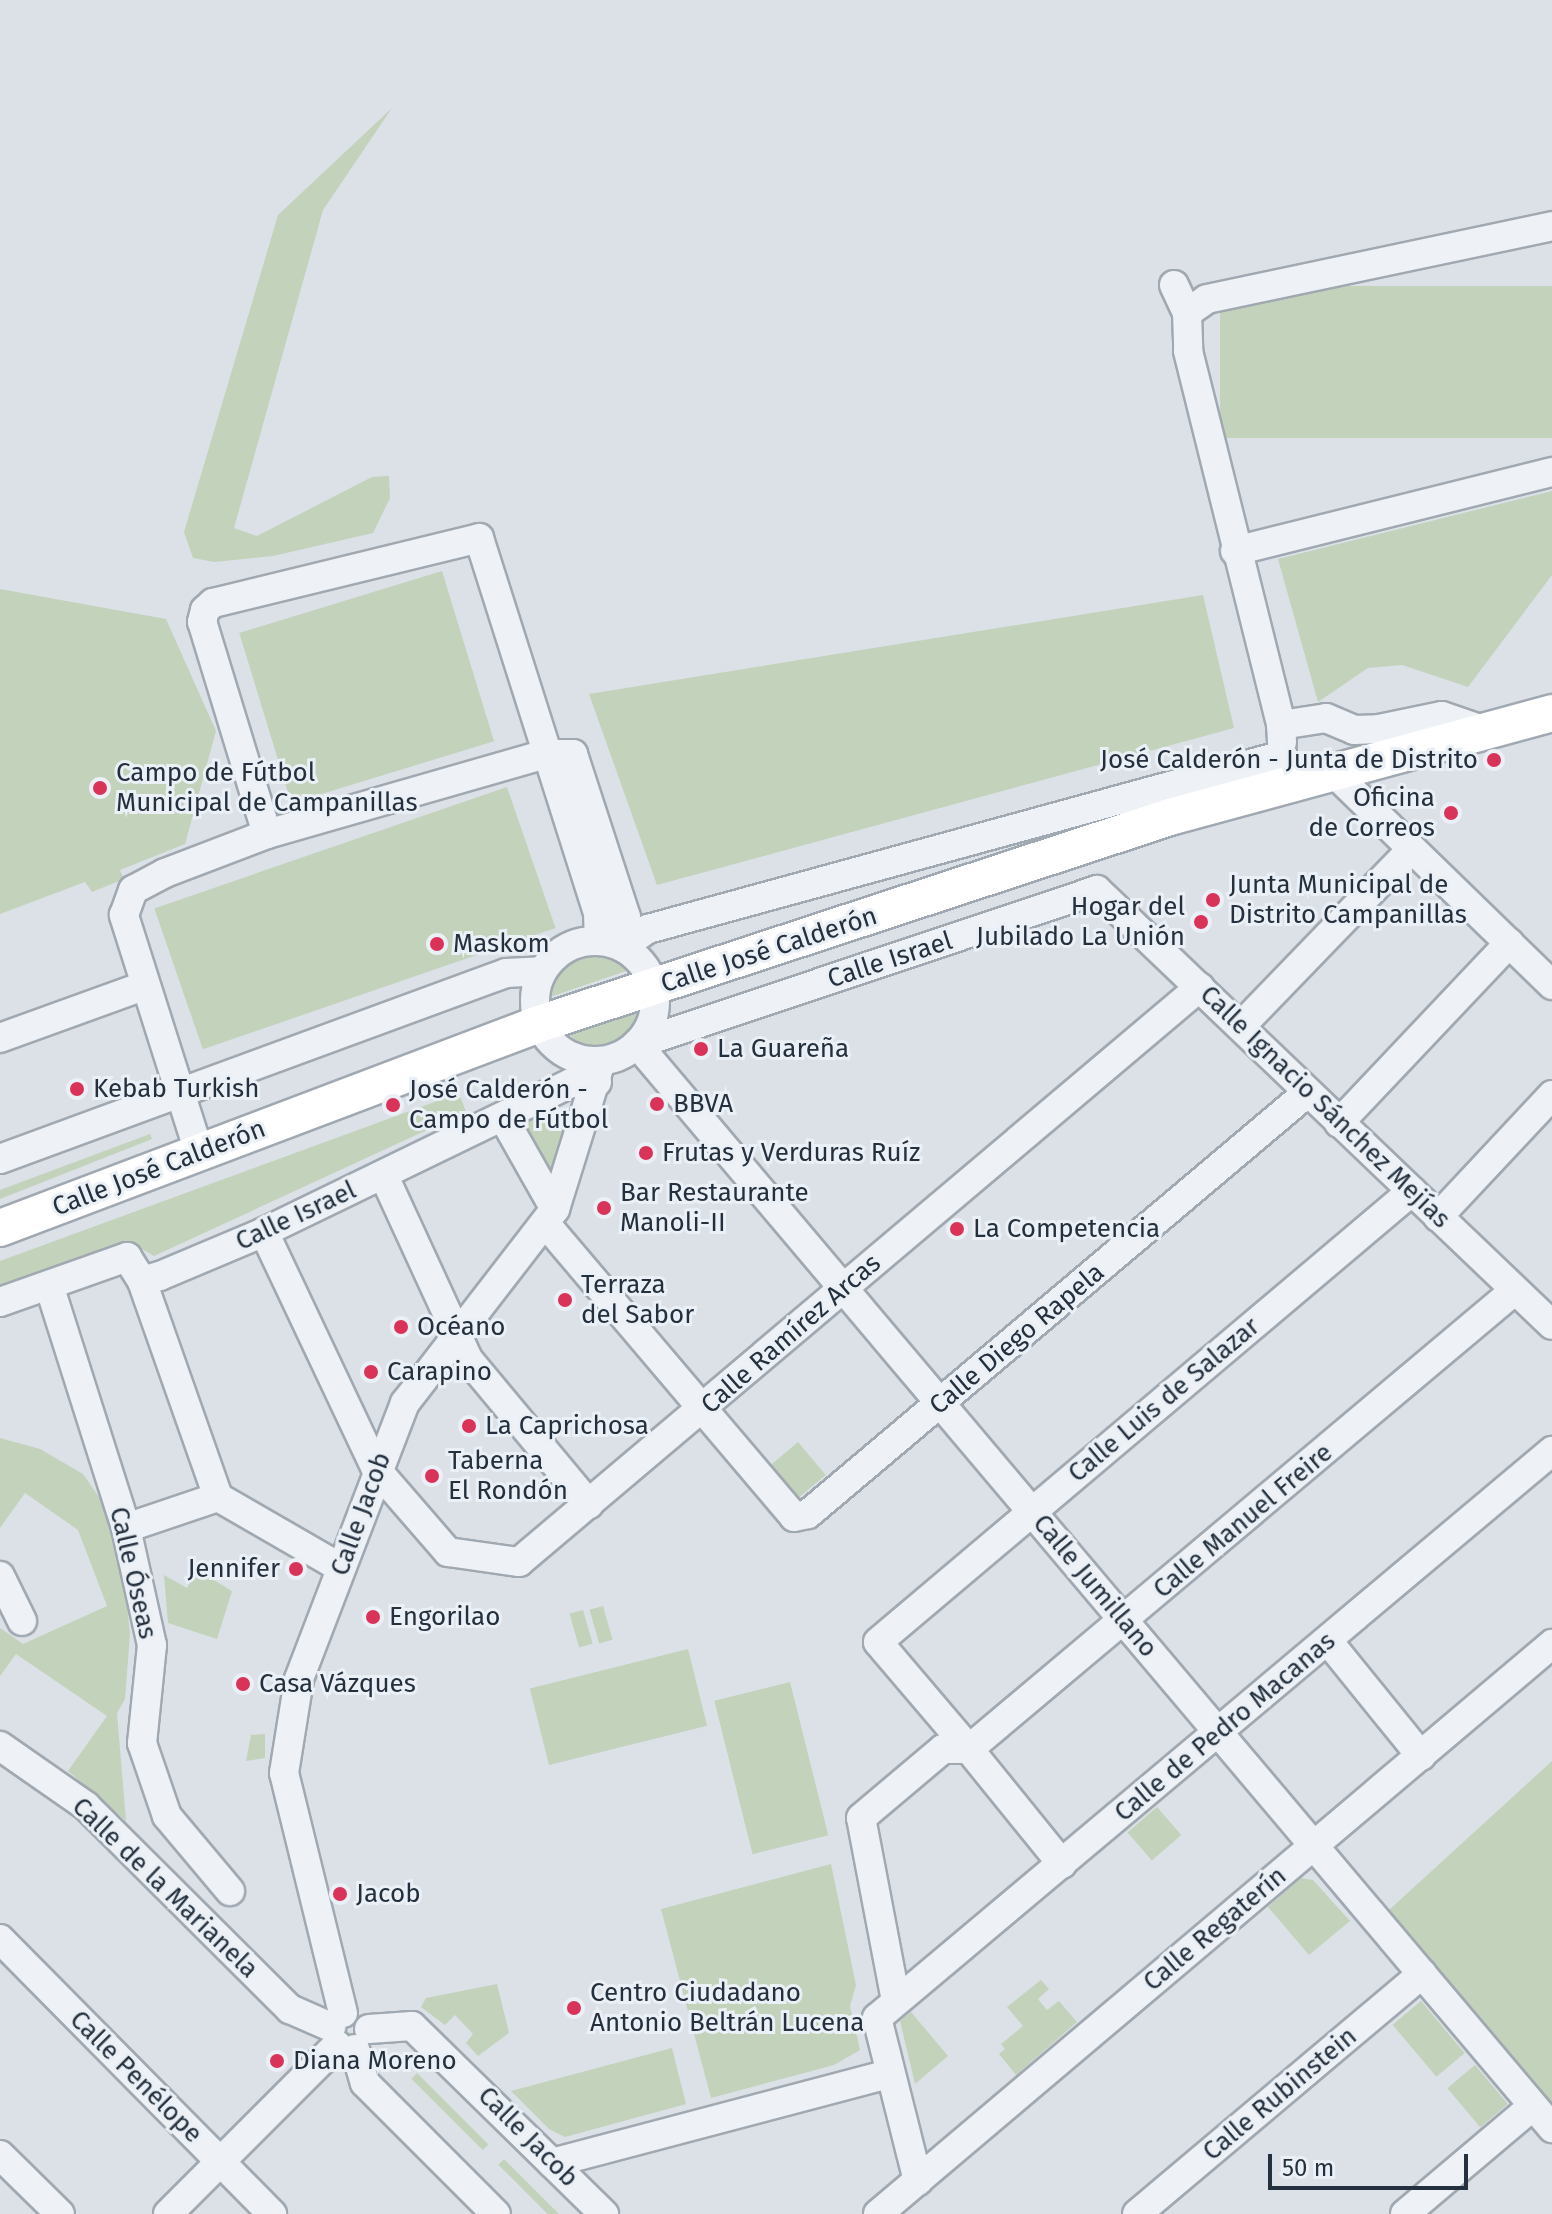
<!DOCTYPE html>
<meta charset="utf-8">
<style>
body{margin:0}
#map{position:relative;width:1552px;height:2214px;overflow:hidden;background:#dbe1e7;font-family:"Fira Sans",sans-serif}
div>[style]{position:absolute}
.green>*{inset:0;background:#c3d2bb;transform-origin:0 0}
.roads{filter:drop-shadow(2px 0 #a0a8b1) drop-shadow(-2px 0 #a0a8b1) drop-shadow(0 2px #a0a8b1) drop-shadow(0 -2px #a0a8b1)}
.minor>*{height:28px;margin:-14px;padding:0 14px;transform-origin:14px;border-radius:14px;background:#eef1f5}
.minor>.ring{margin:-14px;padding:0;box-sizing:content-box;background:none;border:28px solid #eef1f5;border-radius:50%}
.major>*{height:36px;margin:-18px;padding:0 18px;transform-origin:18px;border-radius:18px;background:#fff}
.dots>*{width:22px;height:22px;translate:-50% -50%;box-sizing:border-box;border:4px solid #eaf0f5;border-radius:50%}
span{translate:-50% -50%;white-space:nowrap;text-align:center;line-height:1.15;-webkit-text-stroke:6px #eaf0f5;paint-order:stroke}
.poi-label{font-size:26px;color:#24303e}
.right{translate:-100% -50%;text-align:right}
.left{translate:0 -50%;text-align:left}
.street-label{font-size:26px;color:#24303e}
.scale{position:absolute;left:1268px;top:2154px;width:200px;height:36px;box-sizing:border-box;border:4px solid #24303e;border-top:0;padding-left:10px;font-size:24px;line-height:28px;white-space:nowrap;color:#24303e;-webkit-text-stroke:6px #eaf0f5;paint-order:stroke}
</style>
<div id="map">
<div class="green">
<div style="clip-path:polygon(392px 108px,323px 210px,234px 528px,257px 536px,372px 477px,389px 476px,390px 498px,373px 533px,273px 556px,214px 562px,193px 558px,184px 532px,278px 215px)"></div>
<div style="left:1552px;top:286px;width:152px;height:332px;rotate:90deg"></div>
<div style="clip-path:polygon(1552px 491px,1552px 575px,1468px 687px,1402px 665px,1368px 668px,1318px 702px,1278px 559px)"></div>
<div style="left:442px;top:571px;width:178px;height:212px;rotate:73deg"></div>
<div style="clip-path:polygon(0 589px,166px 619px,216px 731px,185px 844px,120px 870px,124px 879px,92px 892px,85px 882px,0 914px)"></div>
<div style="clip-path:polygon(1203px 595px,1234px 728px,657px 885px,589px 694px)"></div>
<div style="left:507px;top:787px;width:149px;height:373px;rotate:71deg"></div>
<div style="clip-path:polygon(590px 950px,623px 961px,629px 970px,547px 998px,547px 985px,556px 967px,573px 954px)"></div>
<div style="clip-path:polygon(637px 1005px,641px 1016px,632px 1034px,611px 1048px,586px 1050px,566px 1031px)"></div>
<div style="clip-path:polygon(459px 1093px,466px 1112px,154px 1256px,135px 1245px,117px 1245px,0 1287px,0 1261px)"></div>
<div style="clip-path:polygon(553px 1107px,572px 1118px,551px 1177px,520px 1125px)"></div>
<div style="clip-path:polygon(150px 1134px,152px 1139px,0 1199px,0 1190px)"></div>
<div style="clip-path:polygon(0 1438px,40px 1449px,83px 1474px,119px 1526px,130px 1634px,125px 1699px,117px 1713px,126px 1821px,68px 1771px,107px 1716px,16px 1654px,0 1676px,0 1628px,23px 1644px,107px 1606px,78px 1530px,25px 1493px,0 1528px)"></div>
<div style="left:798px;top:1442px;width:43px;height:36px;rotate:50deg"></div>
<div style="clip-path:polygon(197px 1570px,232px 1591px,217px 1639px,168px 1623px,164px 1575px,187px 1588px)"></div>
<div style="left:603px;top:1606px;width:35px;height:14px;rotate:74deg"></div>
<div style="left:583px;top:1610px;width:35px;height:14px;rotate:74deg"></div>
<div style="left:688px;top:1649px;width:79px;height:163px;rotate:76deg"></div>
<div style="left:790px;top:1682px;width:158px;height:78px;rotate:76deg"></div>
<div style="clip-path:polygon(265px 1734px,265px 1758px,246px 1761px,251px 1735px)"></div>
<div style="clip-path:polygon(1552px 1761px,1552px 2107px,1389px 1910px)"></div>
<div style="left:1157px;top:1807px;width:37px;height:39px;rotate:49deg"></div>
<div style="clip-path:polygon(831px 1864px,856px 1985px,850px 2006px,860px 2050px,834px 2065px,711px 2098px,661px 1909px)"></div>
<div style="clip-path:polygon(1301px 1878px,1313px 1880px,1350px 1921px,1309px 1955px,1268px 1907px)"></div>
<div style="clip-path:polygon(1041px 1980px,1049px 1989px,1038px 1999px,1047px 2010px,1059px 2001px,1077px 2022px,1016px 2075px,999px 2054px,1005px 2049px,1001px 2044px,1023px 2026px,1007px 2007px)"></div>
<div style="clip-path:polygon(497px 1984px,509px 2033px,478px 2056px,466px 2043px,473px 2034px,455px 2015px,445px 2025px,421px 2007px,426px 1998px)"></div>
<div style="left:1421px;top:2001px;width:68px;height:37px;rotate:50deg"></div>
<div style="clip-path:polygon(911px 2012px,948px 2056px,915px 2084px,900px 2021px)"></div>
<div style="clip-path:polygon(672px 2048px,686px 2104px,565px 2137px,549px 2129px,511px 2091px)"></div>
<div style="left:1475px;top:2065px;width:51px;height:36px;rotate:50deg"></div>
<div style="left:417px;top:2073px;width:101px;height:8px;rotate:45deg"></div>
<div style="left:504px;top:2159px;width:78px;height:8px;rotate:45deg"></div>
</div>
<div class="roads">
<div class="minor">
<div style="left:1174px;top:285px;width:31px;rotate:65deg"></div>
<div style="left:1187px;top:313px;width:38px;rotate:88deg"></div>
<div style="left:1188px;top:351px;width:385px;rotate:76deg"></div>
<div style="left:1187px;top:313px;width:24px;rotate:-35deg"></div>
<div style="left:1207px;top:299px;width:353px;rotate:-11.9deg"></div>
<div style="left:1235px;top:551px;width:327px;rotate:-14deg"></div>
<div style="left:1282px;top:742px;width:17px;rotate:-93deg"></div>
<div style="left:1281px;top:725px;width:46px;rotate:-8.8deg"></div>
<div style="left:1326px;top:718px;width:30px;rotate:23deg"></div>
<div style="left:1354px;top:730px;width:25px;rotate:-2deg"></div>
<div style="left:1379px;top:729px;width:64px;rotate:-11.7deg"></div>
<div style="left:1442px;top:716px;width:43px;rotate:18.9deg"></div>
<div style="left:1332px;top:771px;width:307px;rotate:44.2deg"></div>
<div style="left:267px;top:834px;width:222px;rotate:-107deg"></div>
<div style="left:202px;top:622px;width:12px;rotate:-76deg"></div>
<div style="left:205px;top:610px;width:11px;rotate:-41deg"></div>
<div style="left:213px;top:603px;width:274px;rotate:-13.7deg"></div>
<div style="left:479px;top:538px;width:393px;rotate:72.4deg"></div>
<div style="left:598px;top:913px;width:28px;rotate:88deg"></div>
<div class="ring" style="left:535px;top:941px;width:92px;height:92px"></div>
<div style="left:622px;top:947px;width:32px;rotate:-35deg"></div>
<div style="left:648px;top:929px;width:658px;rotate:-15.32deg"></div>
<div style="left:1241px;top:1026px;width:246px;rotate:-46deg"></div>
<div style="left:0;top:1038px;width:153px;rotate:-19.9deg"></div>
<div style="left:637px;top:1044px;width:1419px;rotate:49.83deg"></div>
<div style="left:637px;top:1044px;width:485px;rotate:-18.5deg"></div>
<div style="left:1097px;top:890px;width:629px;rotate:43.71deg"></div>
<div style="left:504px;top:1119px;width:103px;rotate:60.5deg"></div>
<div style="left:1339px;top:1123px;width:248px;rotate:-46.6deg"></div>
<div style="left:199px;top:1152px;width:249px;rotate:-107.6deg"></div>
<div style="left:124px;top:915px;width:27px;rotate:-70deg"></div>
<div style="left:133px;top:890px;width:36px;rotate:-28deg"></div>
<div style="left:165px;top:873px;width:109px;rotate:-20.9deg"></div>
<div style="left:267px;top:834px;width:290px;rotate:-16deg"></div>
<div style="left:546px;top:754px;width:27px"></div>
<div style="left:573px;top:754px;width:171px;rotate:72deg"></div>
<div style="left:626px;top:917px;width:30px;rotate:98deg"></div>
<div style="left:0;top:1159px;width:539px;rotate:-20.18deg"></div>
<div style="left:506px;top:973px;width:36px;rotate:-3deg"></div>
<div style="left:384px;top:1176px;width:201px;rotate:65.3deg"></div>
<div style="left:468px;top:1359px;width:189px;rotate:50.2deg"></div>
<div style="left:1438px;top:1217px;width:167px;rotate:-46.9deg"></div>
<div style="left:545px;top:1223px;width:385px;rotate:49.7deg"></div>
<div style="left:794px;top:1517px;width:14px;rotate:-12deg"></div>
<div style="left:808px;top:1514px;width:654px;rotate:-40.16deg"></div>
<div style="left:264px;top:1232px;width:262px;rotate:64.7deg"></div>
<div style="left:376px;top:1469px;width:110px;rotate:49.1deg"></div>
<div style="left:448px;top:1552px;width:72px;rotate:8deg"></div>
<div style="left:519px;top:1562px;width:891px;rotate:-40.18deg"></div>
<div style="left:142px;top:1281px;width:229px;rotate:70.6deg"></div>
<div style="left:218px;top:1497px;width:142px;rotate:30deg"></div>
<div style="left:49px;top:1285px;width:255px;rotate:72.4deg"></div>
<div style="left:126px;top:1528px;width:120px;rotate:77.5deg"></div>
<div style="left:152px;top:1645px;width:99px;rotate:95.8deg"></div>
<div style="left:142px;top:1743px;width:77px;rotate:71.1deg"></div>
<div style="left:167px;top:1816px;width:98px;rotate:50deg"></div>
<div style="left:0;top:1302px;width:135px;rotate:-19.5deg"></div>
<div style="left:127px;top:1257px;width:28px;rotate:58deg"></div>
<div style="left:142px;top:1281px;width:19px;rotate:-16deg"></div>
<div style="left:160px;top:1276px;width:113px;rotate:-22.9deg"></div>
<div style="left:264px;top:1232px;width:341px;rotate:-25.9deg"></div>
<div style="left:571px;top:1083px;width:26px;rotate:-2deg"></div>
<div style="left:126px;top:1528px;width:97px;rotate:-18.6deg"></div>
<div style="left:0;top:1576px;width:50px;rotate:63.9deg"></div>
<div style="left:1328px;top:1641px;width:148px;rotate:51deg"></div>
<div style="left:0;top:1746px;width:105px;rotate:34.9deg"></div>
<div style="left:86px;top:1806px;width:288px;rotate:44.9deg"></div>
<div style="left:290px;top:2009px;width:45px;rotate:23.7deg"></div>
<div style="left:969px;top:1749px;width:140px;rotate:-130.4deg"></div>
<div style="left:878px;top:1642px;width:699px;rotate:-40.18deg"></div>
<div style="left:1062px;top:1864px;width:148px;rotate:-129deg"></div>
<div style="left:969px;top:1749px;width:713px;rotate:-40.05deg"></div>
<div style="left:0;top:1939px;width:387px;rotate:45.3deg"></div>
<div style="left:896px;top:2001px;width:186px;rotate:-100.8deg"></div>
<div style="left:861px;top:1818px;width:107px;rotate:-40.1deg"></div>
<div style="left:943px;top:1749px;width:26px"></div>
<div style="left:343px;top:2013px;width:247px;rotate:-103.8deg"></div>
<div style="left:284px;top:1773px;width:95px;rotate:-80.9deg"></div>
<div style="left:299px;top:1679px;width:296px;rotate:-69deg"></div>
<div style="left:405px;top:1403px;width:245px;rotate:-52.3deg"></div>
<div style="left:555px;top:1209px;width:155px;rotate:-72.7deg"></div>
<div style="left:369px;top:2029px;width:43px;rotate:-4deg"></div>
<div style="left:412px;top:2026px;width:269px;rotate:44.4deg"></div>
<div style="left:355px;top:2049px;width:35px;rotate:74deg"></div>
<div style="left:365px;top:2083px;width:185px;rotate:45deg"></div>
<div style="left:0;top:2155px;width:84px;rotate:44.5deg"></div>
<div style="left:552px;top:2163px;width:348px;rotate:-14.8deg"></div>
<div style="left:918px;top:2181px;width:168px;rotate:-104.1deg"></div>
<div style="left:877px;top:2018px;width:882px;rotate:-40.03deg"></div>
<div style="left:168px;top:2214px;width:239px;rotate:-45deg"></div>
<div style="left:878px;top:2214px;width:883px;rotate:-40.22deg"></div>
<div style="left:1137px;top:2214px;width:373px;rotate:-40.1deg"></div>
<div style="left:1405px;top:2214px;width:167px;rotate:-40.2deg"></div>
</div>
<div class="major">
<div style="left:0;top:1228px;width:576px;rotate:-20.73deg"></div>
<div style="left:539px;top:1024px;width:664px;rotate:-18.16deg"></div>
<div style="left:1170px;top:817px;width:396px;rotate:-15.2deg"></div>
</div>
</div>
<div class="dots">
<div style="left:1494px;top:760px;background:#d9335a"></div>
<div style="left:100px;top:788px;background:#d9335a"></div>
<div style="left:1451px;top:813px;background:#d9335a"></div>
<div style="left:1213px;top:900px;background:#d9335a"></div>
<div style="left:1201px;top:922px;background:#d9335a"></div>
<div style="left:437px;top:944px;background:#d9335a"></div>
<div style="left:701px;top:1049px;background:#d9335a"></div>
<div style="left:77px;top:1089px;background:#d9335a"></div>
<div style="left:657px;top:1104px;background:#d9335a"></div>
<div style="left:393px;top:1105px;background:#d9335a"></div>
<div style="left:646px;top:1153px;background:#d9335a"></div>
<div style="left:604px;top:1208px;background:#d9335a"></div>
<div style="left:957px;top:1229px;background:#d9335a"></div>
<div style="left:565px;top:1300px;background:#d9335a"></div>
<div style="left:401px;top:1327px;background:#d9335a"></div>
<div style="left:371px;top:1372px;background:#d9335a"></div>
<div style="left:469px;top:1426px;background:#d9335a"></div>
<div style="left:432px;top:1476px;background:#d9335a"></div>
<div style="left:296px;top:1569px;background:#d9335a"></div>
<div style="left:373px;top:1617px;background:#d9335a"></div>
<div style="left:243px;top:1684px;background:#d9335a"></div>
<div style="left:340px;top:1894px;background:#d9335a"></div>
<div style="left:574px;top:2008px;background:#d9335a"></div>
<div style="left:277px;top:2061px;background:#d9335a"></div>
</div>
<div class="poi-label">
<span class="right" style="left:1478px;top:760px">José Calderón - Junta de Distrito</span>
<span class="left" style="left:116px;top:788px">Campo de Fútbol<br>Municipal de Campanillas</span>
<span class="right" style="left:1435px;top:813px">Oficina<br>de Correos</span>
<span class="left" style="left:1229px;top:900px">Junta Municipal de<br>Distrito Campanillas</span>
<span class="right" style="left:1185px;top:922px">Hogar del<br>Jubilado La Unión</span>
<span class="left" style="left:453px;top:944px">Maskom</span>
<span class="left" style="left:717px;top:1049px">La Guareña</span>
<span class="left" style="left:93px;top:1089px">Kebab Turkish</span>
<span class="left" style="left:409px;top:1105px">José Calderón -<br>Campo de Fútbol</span>
<span class="left" style="left:673px;top:1104px">BBVA</span>
<span class="left" style="left:662px;top:1153px">Frutas y Verduras Ruíz</span>
<span class="left" style="left:620px;top:1208px">Bar Restaurante<br>Manoli-II</span>
<span class="left" style="left:973px;top:1229px">La Competencia</span>
<span class="left" style="left:581px;top:1300px">Terraza<br>del Sabor</span>
<span class="left" style="left:417px;top:1327px">Océano</span>
<span class="left" style="left:387px;top:1372px">Carapino</span>
<span class="left" style="left:485px;top:1426px">La Caprichosa</span>
<span class="left" style="left:448px;top:1476px">Taberna<br>El Rondón</span>
<span class="right" style="left:280px;top:1569px">Jennifer</span>
<span class="left" style="left:389px;top:1617px">Engorilao</span>
<span class="left" style="left:259px;top:1684px">Casa Vázques</span>
<span class="left" style="left:356px;top:1894px">Jacob</span>
<span class="left" style="left:590px;top:2008px">Centro Ciudadano<br>Antonio Beltrán Lucena</span>
<span class="left" style="left:293px;top:2061px">Diana Moreno</span>
</div>
<div class="street-label">
<span style="left:769px;top:950px;rotate:-18deg">Calle José Calderón</span>
<span style="left:890px;top:960px;rotate:-18deg">Calle Israel</span>
<span style="left:1325px;top:1107px;rotate:44deg">Calle Ignacio Sánchez Mejías</span>
<span style="left:159px;top:1168px;rotate:-21deg">Calle José Calderón</span>
<span style="left:296px;top:1216px;rotate:-25deg">Calle Israel</span>
<span style="left:791px;top:1334px;rotate:-41deg">Calle Ramírez Arcas</span>
<span style="left:1017px;top:1339px;rotate:-40deg">Calle Diego Rapela</span>
<span style="left:1164px;top:1400px;rotate:-40deg">Calle Luis de Salazar</span>
<span style="left:361px;top:1514px;rotate:-70deg">Calle Jacob</span>
<span style="left:1243px;top:1521px;rotate:-40deg">Calle Manuel Freire</span>
<span style="left:133px;top:1573px;rotate:77deg">Calle Óseas</span>
<span style="left:1095px;top:1586px;rotate:50deg">Calle Jumillano</span>
<span style="left:1225px;top:1727px;rotate:-40deg">Calle de Pedro Macanas</span>
<span style="left:165px;top:1888px;rotate:44deg">Calle de la Marianela</span>
<span style="left:1215px;top:1929px;rotate:-40deg">Calle Regaterín</span>
<span style="left:136px;top:2077px;rotate:45deg">Calle Penélope</span>
<span style="left:1280px;top:2094px;rotate:-40deg">Calle Rubinstein</span>
<span style="left:528px;top:2137px;rotate:45deg">Calle Jacob</span>
</div>
<div class="scale">50 m</div>
</div>
